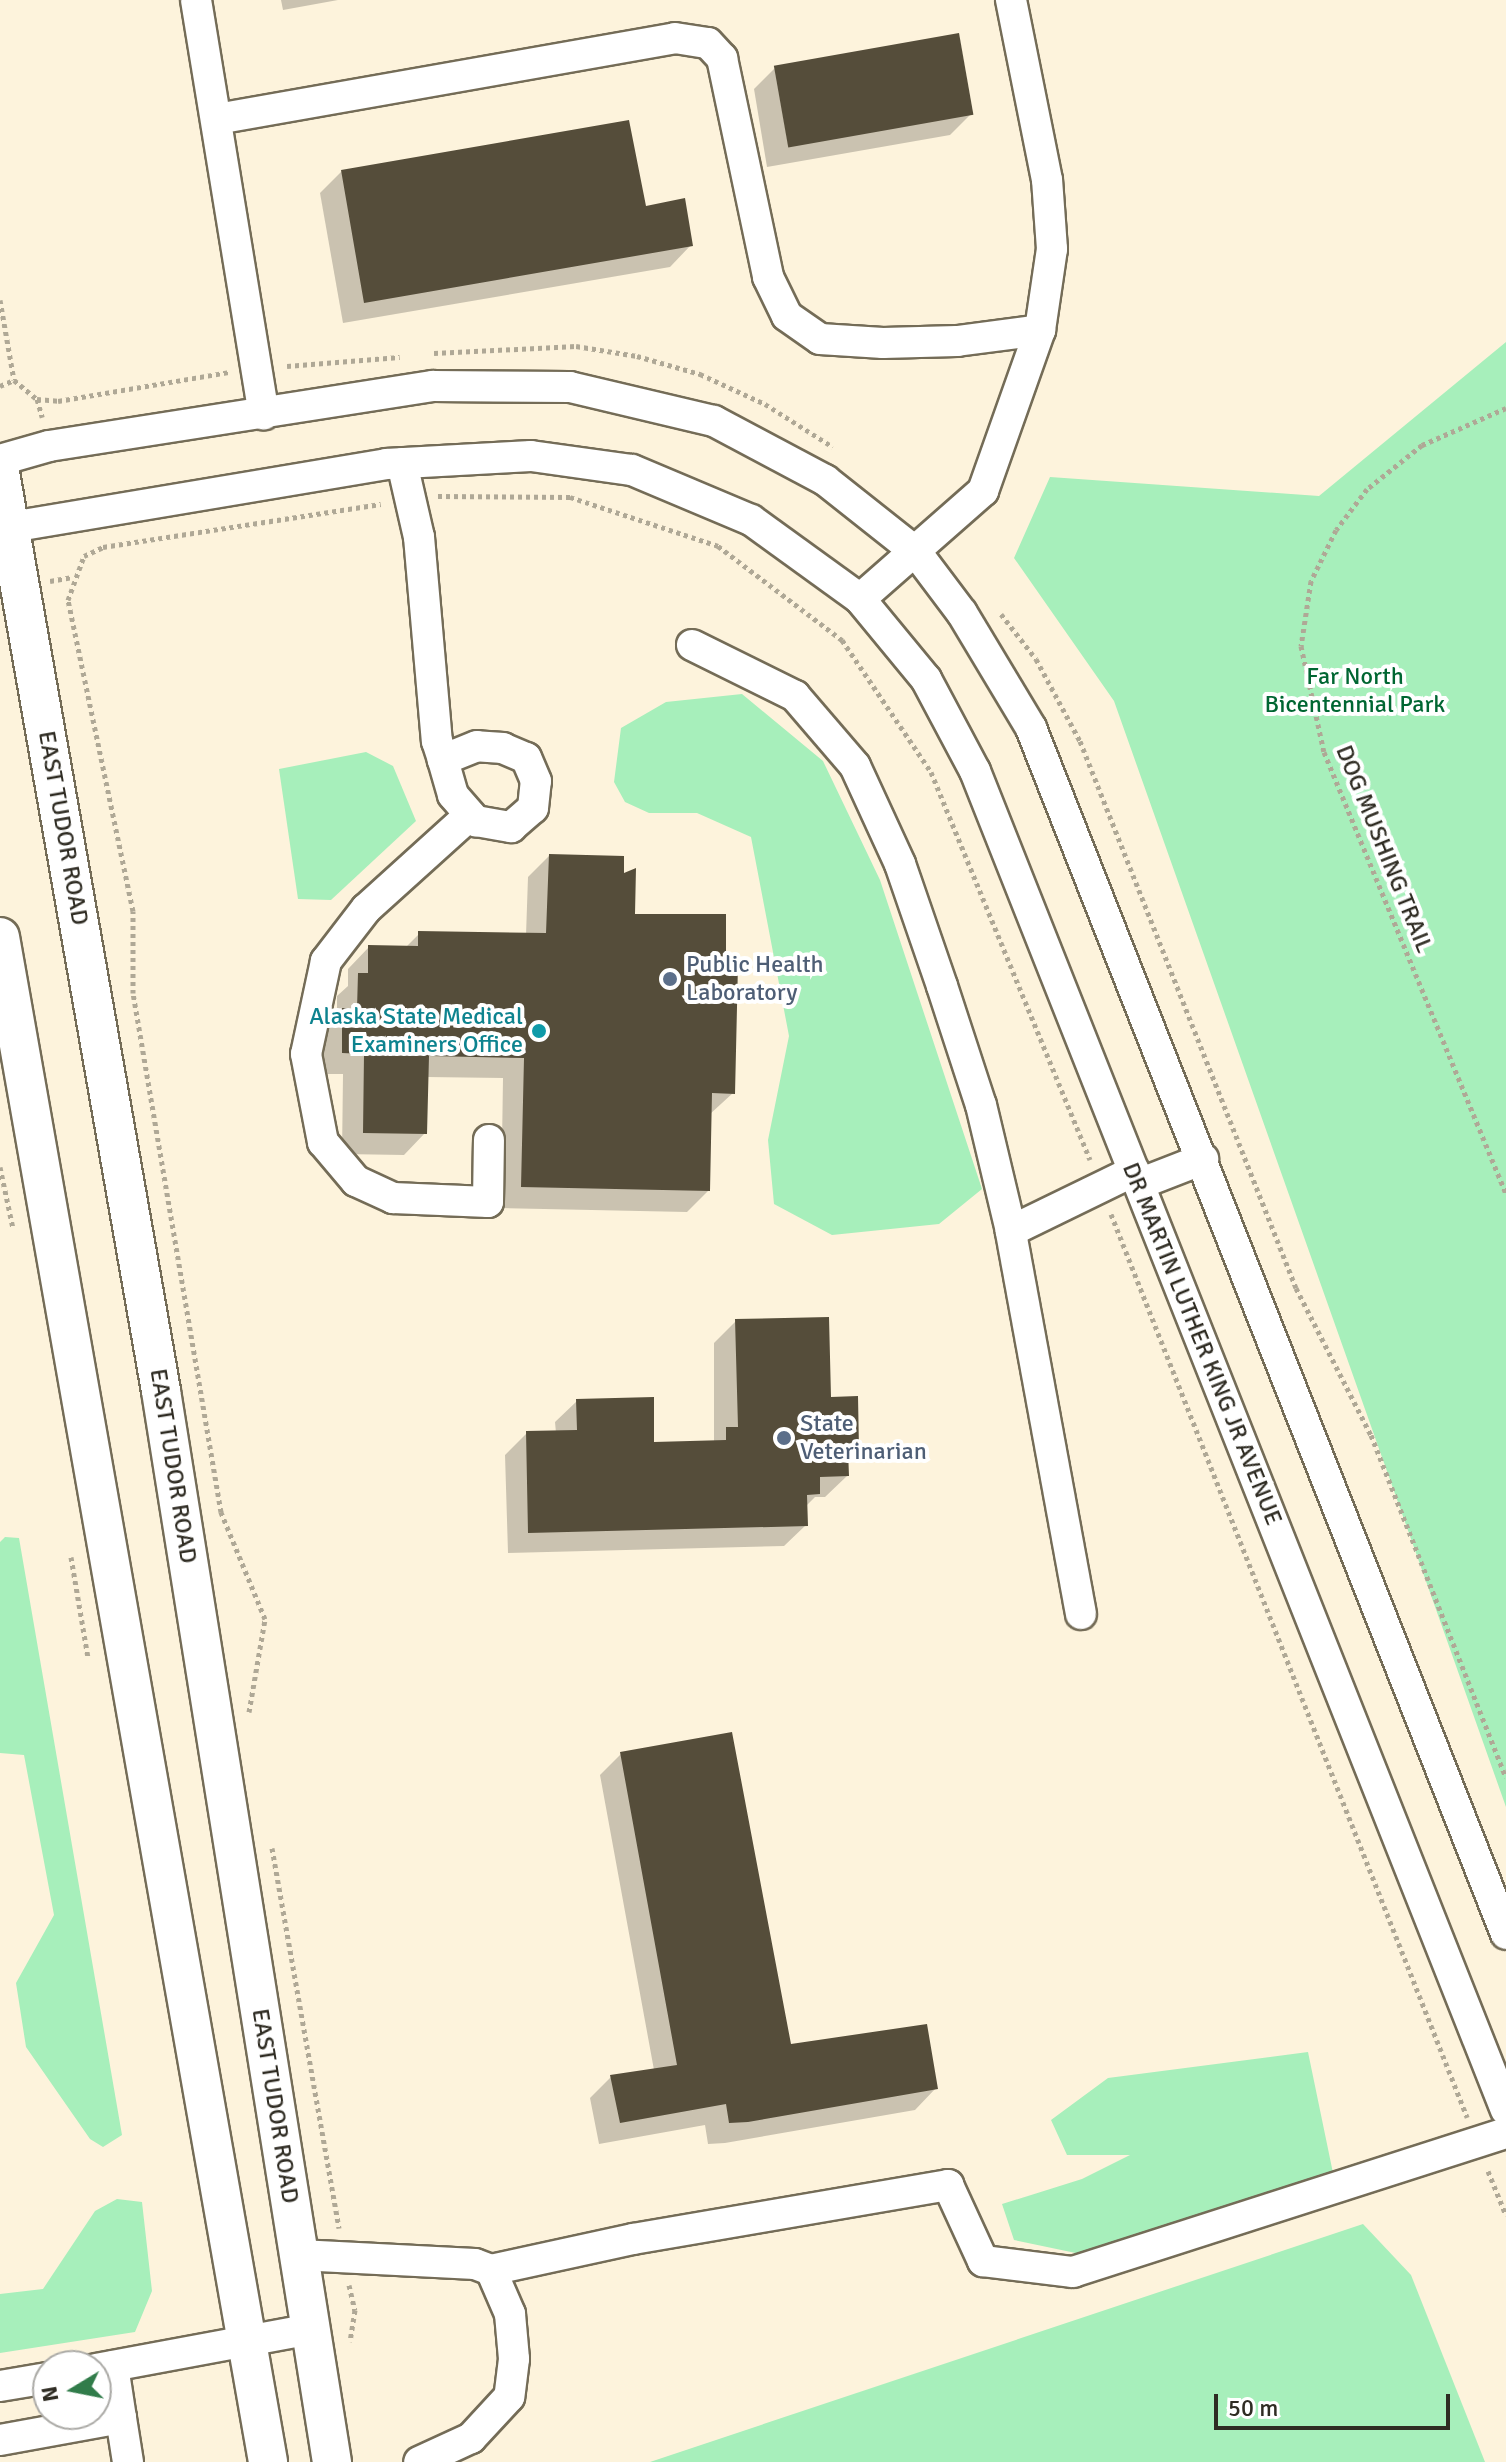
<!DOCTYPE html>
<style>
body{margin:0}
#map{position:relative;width:1506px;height:2462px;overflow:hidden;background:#fdf3dc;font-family:Signika,sans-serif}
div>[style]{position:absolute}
.green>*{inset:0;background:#a7efbb}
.shadow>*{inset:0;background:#0003}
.building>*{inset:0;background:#554d3a;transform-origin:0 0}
.path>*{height:5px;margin-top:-2.5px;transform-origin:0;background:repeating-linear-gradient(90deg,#afa896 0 4px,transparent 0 8px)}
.roads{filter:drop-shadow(2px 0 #746c57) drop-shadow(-2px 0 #746c57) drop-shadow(0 2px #746c57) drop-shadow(0 -2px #746c57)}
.minor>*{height:30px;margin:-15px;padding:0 15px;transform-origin:15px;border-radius:15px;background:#fff}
.major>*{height:38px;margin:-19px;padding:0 19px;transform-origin:19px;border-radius:19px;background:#fff}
.dots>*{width:22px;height:22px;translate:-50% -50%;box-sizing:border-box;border:4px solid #fff;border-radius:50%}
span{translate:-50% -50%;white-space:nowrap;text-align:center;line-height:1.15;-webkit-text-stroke:8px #fff;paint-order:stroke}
.park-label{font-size:24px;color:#006632}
.street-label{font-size:24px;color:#2f2c23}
.service-label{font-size:24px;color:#4e5e75}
.left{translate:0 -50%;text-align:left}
.culture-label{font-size:24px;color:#0d838f}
.right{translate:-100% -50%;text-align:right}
.north{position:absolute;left:32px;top:2350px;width:80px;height:80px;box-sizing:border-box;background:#fff;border:2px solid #acaba7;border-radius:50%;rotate:260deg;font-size:22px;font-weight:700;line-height:32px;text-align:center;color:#2f2c23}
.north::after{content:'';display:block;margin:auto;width:28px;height:36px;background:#317c4a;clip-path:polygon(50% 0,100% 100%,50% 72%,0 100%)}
.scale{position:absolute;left:1214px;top:2394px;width:236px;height:36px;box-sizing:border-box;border:4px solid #2f2c23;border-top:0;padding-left:10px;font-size:24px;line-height:28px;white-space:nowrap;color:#2f2c23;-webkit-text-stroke:6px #fff;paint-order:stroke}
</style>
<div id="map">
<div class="green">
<div style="clip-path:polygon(1506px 342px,1506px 1807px,1114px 701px,1014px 558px,1050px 477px,1319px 496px)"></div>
<div style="clip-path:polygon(742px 694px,823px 761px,880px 880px,982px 1189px,939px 1224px,832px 1235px,774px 1204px,768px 1140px,789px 1036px,751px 837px,697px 813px,649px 813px,625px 802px,614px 782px,621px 728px,666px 702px)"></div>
<div style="clip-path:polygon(366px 752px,393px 766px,416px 821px,331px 900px,298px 899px,279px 769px)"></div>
<div style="clip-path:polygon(5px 1537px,19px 1538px,122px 2135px,103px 2147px,90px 2139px,26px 2047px,16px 1983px,54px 1915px,24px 1755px,0 1753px,0 1542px)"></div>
<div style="clip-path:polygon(1308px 2052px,1333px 2173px,1090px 2256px,1014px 2240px,1002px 2204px,1082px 2179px,1130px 2155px,1067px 2155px,1051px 2120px,1108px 2078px)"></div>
<div style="clip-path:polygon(117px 2199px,142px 2202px,152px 2291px,135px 2332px,0 2353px,0 2294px,43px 2289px,95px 2211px)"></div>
<div style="clip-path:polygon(1363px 2224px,1411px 2275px,1485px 2462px,650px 2462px)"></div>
</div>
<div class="shadow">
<div style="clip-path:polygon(281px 0,338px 0,283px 10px)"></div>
<div style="clip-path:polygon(775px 68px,971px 114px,950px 135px,767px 167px,754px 89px)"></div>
<div style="clip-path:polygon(342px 171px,644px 208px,691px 245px,670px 267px,343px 323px,320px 193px)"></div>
<div style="clip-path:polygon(549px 856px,622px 876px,633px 916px,724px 960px,733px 1093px,710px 1114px,708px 1191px,687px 1212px,501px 1208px,503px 1078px,426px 1077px,425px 1133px,404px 1155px,342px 1154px,343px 1074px,321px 1074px,322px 1032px,337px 1016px,337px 996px,348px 986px,348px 969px,369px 947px,405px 948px,419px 934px,526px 935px,528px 877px)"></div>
<div style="clip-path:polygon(736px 1321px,829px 1399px,857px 1449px,846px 1460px,847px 1476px,825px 1497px,815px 1497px,805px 1507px,806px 1525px,784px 1546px,508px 1553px,505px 1455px,527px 1433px,556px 1433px,555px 1422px,577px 1401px,653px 1444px,714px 1442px,714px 1343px)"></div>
<div style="clip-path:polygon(621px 1754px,789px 2046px,936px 2088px,915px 2110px,725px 2143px,708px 2144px,705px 2125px,599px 2144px,590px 2098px,611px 2077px,654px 2070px,600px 1775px)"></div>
</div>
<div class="building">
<div style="left:959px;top:33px;width:83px;height:188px;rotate:80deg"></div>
<div style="clip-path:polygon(629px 120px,646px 206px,685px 198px,693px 246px,364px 303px,341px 170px)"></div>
<div style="clip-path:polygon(549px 854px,624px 856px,624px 873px,636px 868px,635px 914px,726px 914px,726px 959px,738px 964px,735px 1094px,712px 1093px,710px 1191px,521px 1187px,524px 1058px,429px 1056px,427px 1134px,363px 1133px,364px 1054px,342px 1053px,342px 1008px,357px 1009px,358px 973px,368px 973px,368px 945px,418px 946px,418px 931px,546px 933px)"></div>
<div style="clip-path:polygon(829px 1317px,831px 1397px,858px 1396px,859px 1450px,848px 1450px,849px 1476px,820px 1477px,820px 1494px,807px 1495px,808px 1526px,528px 1533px,526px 1431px,577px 1430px,576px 1399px,654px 1397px,654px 1442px,726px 1440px,726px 1427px,738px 1427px,735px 1319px)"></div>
<div style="clip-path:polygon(732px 1732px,791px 2044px,927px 2024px,938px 2089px,748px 2122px,729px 2123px,726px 2104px,620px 2123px,610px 2075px,677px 2065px,620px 1752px)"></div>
</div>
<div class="path">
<div style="left:0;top:300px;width:81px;rotate:80.1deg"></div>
<div style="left:14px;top:380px;width:30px;rotate:40deg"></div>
<div style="left:37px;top:399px;width:21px;rotate:5deg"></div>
<div style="left:58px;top:401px;width:173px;rotate:-9.6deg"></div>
<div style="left:434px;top:353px;width:142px;rotate:-2.8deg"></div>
<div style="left:576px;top:346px;width:62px;rotate:9.3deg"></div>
<div style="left:637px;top:356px;width:66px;rotate:15.9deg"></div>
<div style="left:700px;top:374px;width:72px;rotate:24.8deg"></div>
<div style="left:765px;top:404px;width:80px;rotate:32.3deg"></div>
<div style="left:287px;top:366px;width:113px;rotate:-4.6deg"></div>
<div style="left:0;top:386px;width:15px;rotate:-23deg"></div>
<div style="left:37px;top:399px;width:19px;rotate:74deg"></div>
<div style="left:1506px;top:408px;width:92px;rotate:156.2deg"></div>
<div style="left:1422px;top:445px;width:70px;rotate:141.3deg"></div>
<div style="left:1367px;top:489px;width:51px;rotate:127.1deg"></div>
<div style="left:1336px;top:530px;width:57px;rotate:116.1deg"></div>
<div style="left:1311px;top:581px;width:66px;rotate:98.7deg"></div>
<div style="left:1301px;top:646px;width:108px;rotate:77.8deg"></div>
<div style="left:1324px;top:752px;width:478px;rotate:67.6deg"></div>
<div style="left:438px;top:496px;width:132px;rotate:0.4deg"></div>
<div style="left:570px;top:497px;width:156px;rotate:18.3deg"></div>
<div style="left:718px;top:546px;width:156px;rotate:37.2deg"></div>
<div style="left:842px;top:640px;width:159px;rotate:56deg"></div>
<div style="left:931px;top:772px;width:419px;rotate:67.7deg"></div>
<div style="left:50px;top:581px;width:23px;rotate:-10deg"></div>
<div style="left:1001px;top:614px;width:57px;rotate:52.1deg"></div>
<div style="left:1036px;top:659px;width:93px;rotate:61.8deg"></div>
<div style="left:1080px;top:741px;width:588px;rotate:68.45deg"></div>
<div style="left:1296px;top:1288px;width:165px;rotate:63deg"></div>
<div style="left:1371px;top:1435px;width:368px;rotate:68.5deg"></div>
<div style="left:0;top:1167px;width:62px;rotate:78deg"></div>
<div style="left:1111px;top:1214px;width:971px;rotate:68.48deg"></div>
<div style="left:71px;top:1557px;width:102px;rotate:80.4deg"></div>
<div style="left:249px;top:1712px;width:94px;rotate:-80.2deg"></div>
<div style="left:265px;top:1619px;width:116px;rotate:-112.4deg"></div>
<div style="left:221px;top:1512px;width:526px;rotate:-99.62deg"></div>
<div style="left:133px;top:993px;width:82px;rotate:-90deg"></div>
<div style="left:133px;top:911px;width:318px;rotate:-101.8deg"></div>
<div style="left:68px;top:600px;width:47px;rotate:-70deg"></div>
<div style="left:84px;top:556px;width:21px;rotate:-25deg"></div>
<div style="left:103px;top:547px;width:281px;rotate:-8.8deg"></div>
<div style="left:272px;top:1848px;width:386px;rotate:80deg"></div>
<div style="left:1488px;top:2171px;width:48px;rotate:67.8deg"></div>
<div style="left:349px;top:2285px;width:26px;rotate:77deg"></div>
<div style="left:355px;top:2310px;width:32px;rotate:99deg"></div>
</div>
<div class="roads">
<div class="minor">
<div style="left:196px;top:0;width:420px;rotate:80.7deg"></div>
<div style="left:217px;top:119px;width:465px;rotate:-10deg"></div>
<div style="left:675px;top:38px;width:33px;rotate:9deg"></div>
<div style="left:708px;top:43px;width:21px;rotate:47deg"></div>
<div style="left:722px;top:58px;width:224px;rotate:78.1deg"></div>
<div style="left:768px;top:277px;width:43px;rotate:64deg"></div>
<div style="left:787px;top:316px;width:40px;rotate:34.9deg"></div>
<div style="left:820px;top:339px;width:63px;rotate:3.6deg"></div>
<div style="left:883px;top:343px;width:74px;rotate:-1.5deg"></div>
<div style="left:957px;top:341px;width:84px;rotate:-7.5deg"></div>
<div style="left:0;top:460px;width:51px;rotate:-15.9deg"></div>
<div style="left:49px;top:446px;width:389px;rotate:-8.9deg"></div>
<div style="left:433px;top:386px;width:137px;rotate:0.4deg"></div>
<div style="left:570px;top:387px;width:148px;rotate:13.3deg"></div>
<div style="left:714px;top:421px;width:126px;rotate:28deg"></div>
<div style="left:825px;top:480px;width:116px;rotate:38.4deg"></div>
<div style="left:916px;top:552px;width:76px;rotate:53deg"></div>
<div style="left:962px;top:613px;width:134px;rotate:59deg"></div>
<div style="left:1031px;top:728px;width:1296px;rotate:68.5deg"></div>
<div style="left:402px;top:463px;width:76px;rotate:77.1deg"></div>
<div style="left:419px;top:537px;width:205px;rotate:85deg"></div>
<div style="left:437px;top:741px;width:20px;rotate:72deg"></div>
<div style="left:443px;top:760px;width:36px;rotate:74deg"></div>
<div style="left:453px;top:795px;width:35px;rotate:49deg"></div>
<div style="left:476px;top:821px;width:36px;rotate:10deg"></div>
<div style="left:511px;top:827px;width:29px;rotate:-41deg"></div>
<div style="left:533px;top:808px;width:27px;rotate:-84deg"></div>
<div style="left:536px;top:781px;width:25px;rotate:-113deg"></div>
<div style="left:526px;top:758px;width:25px;rotate:-157deg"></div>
<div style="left:503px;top:748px;width:26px;rotate:-176deg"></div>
<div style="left:477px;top:746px;width:37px;rotate:158deg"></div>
<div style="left:11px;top:527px;width:380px;rotate:-9.5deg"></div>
<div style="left:386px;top:464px;width:145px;rotate:-3.2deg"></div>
<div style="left:531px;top:456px;width:102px;rotate:7.9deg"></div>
<div style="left:632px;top:470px;width:129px;rotate:22.8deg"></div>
<div style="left:751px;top:520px;width:135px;rotate:35.9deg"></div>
<div style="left:860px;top:599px;width:104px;rotate:50.5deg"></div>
<div style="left:926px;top:679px;width:104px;rotate:62deg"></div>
<div style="left:975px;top:771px;width:1440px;rotate:68.37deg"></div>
<div style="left:860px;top:599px;width:164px;rotate:-41.3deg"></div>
<div style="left:983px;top:491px;width:171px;rotate:-70.5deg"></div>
<div style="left:1040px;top:330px;width:82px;rotate:-81.6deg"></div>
<div style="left:1052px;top:249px;width:69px;rotate:-94.1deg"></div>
<div style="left:1047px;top:180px;width:184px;rotate:-101.3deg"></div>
<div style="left:692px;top:645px;width:115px;rotate:26.3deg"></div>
<div style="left:795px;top:696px;width:92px;rotate:49.4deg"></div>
<div style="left:855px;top:766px;width:108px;rotate:65.3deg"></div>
<div style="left:900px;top:864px;width:129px;rotate:71deg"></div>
<div style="left:942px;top:986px;width:125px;rotate:71.9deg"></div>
<div style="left:981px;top:1105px;width:130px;rotate:76.6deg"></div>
<div style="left:470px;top:815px;width:140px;rotate:137.9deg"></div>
<div style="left:366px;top:909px;width:66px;rotate:127.6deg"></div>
<div style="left:326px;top:961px;width:95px;rotate:102.1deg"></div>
<div style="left:306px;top:1054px;width:90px;rotate:79.1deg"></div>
<div style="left:323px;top:1142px;width:51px;rotate:49.8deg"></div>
<div style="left:356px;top:1181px;width:41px;rotate:24.7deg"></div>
<div style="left:393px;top:1198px;width:95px;rotate:2.4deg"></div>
<div style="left:488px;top:1202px;width:62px;rotate:-89.1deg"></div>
<div style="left:1139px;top:1184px;width:69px;rotate:-21.3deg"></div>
<div style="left:1081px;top:1614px;width:389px;rotate:-100.4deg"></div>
<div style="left:1011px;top:1231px;width:137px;rotate:-26deg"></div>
<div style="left:299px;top:2255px;width:176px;rotate:2.9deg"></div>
<div style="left:475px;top:2264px;width:17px;rotate:21deg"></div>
<div style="left:491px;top:2270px;width:48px;rotate:66.6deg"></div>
<div style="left:510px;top:2314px;width:45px;rotate:84.9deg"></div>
<div style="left:514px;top:2359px;width:38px;rotate:97deg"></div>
<div style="left:509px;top:2397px;width:56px;rotate:132.8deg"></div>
<div style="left:471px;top:2438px;width:57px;rotate:155.2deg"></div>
<div style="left:491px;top:2270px;width:145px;rotate:-12.3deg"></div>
<div style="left:633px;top:2239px;width:320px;rotate:-9.7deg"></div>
<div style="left:948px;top:2185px;width:84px;rotate:65.3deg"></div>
<div style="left:983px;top:2261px;width:91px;rotate:7deg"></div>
<div style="left:1073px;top:2272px;width:455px;rotate:-17.8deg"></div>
<div style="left:113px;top:2366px;width:53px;rotate:81.3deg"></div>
<div style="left:96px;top:2369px;width:219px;rotate:-10.5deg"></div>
<div style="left:0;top:2386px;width:49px;rotate:-9.5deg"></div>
<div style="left:0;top:2440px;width:123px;rotate:-10.3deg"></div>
<div style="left:121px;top:2418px;width:45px;rotate:81deg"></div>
</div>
<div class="major">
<div style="left:0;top:473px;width:932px;rotate:80.05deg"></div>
<div style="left:161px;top:1391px;width:1085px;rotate:80.93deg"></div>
<div style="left:0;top:937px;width:1548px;rotate:80.03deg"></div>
</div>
</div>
<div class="dots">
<div style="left:670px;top:979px;background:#5c6f8a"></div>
<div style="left:539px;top:1031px;background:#0f9aa8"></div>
<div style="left:784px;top:1438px;background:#5c6f8a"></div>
</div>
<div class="park-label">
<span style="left:1355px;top:691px">Far North<br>Bicentennial Park</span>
</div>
<div class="street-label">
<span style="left:63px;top:828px;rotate:80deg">EAST TUDOR ROAD</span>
<span style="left:1384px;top:849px;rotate:68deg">DOG MUSHING TRAIL</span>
<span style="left:1202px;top:1344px;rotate:68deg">DR MARTIN LUTHER KING JR AVENUE</span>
<span style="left:173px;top:1466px;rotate:81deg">EAST TUDOR ROAD</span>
<span style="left:275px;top:2106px;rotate:81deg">EAST TUDOR ROAD</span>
</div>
<div class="service-label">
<span class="left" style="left:686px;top:979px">Public Health<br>Laboratory</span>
<span class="left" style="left:800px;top:1438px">State<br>Veterinarian</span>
</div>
<div class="culture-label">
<span class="right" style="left:523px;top:1031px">Alaska State Medical<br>Examiners Office</span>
</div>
<div class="north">N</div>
<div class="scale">50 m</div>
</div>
